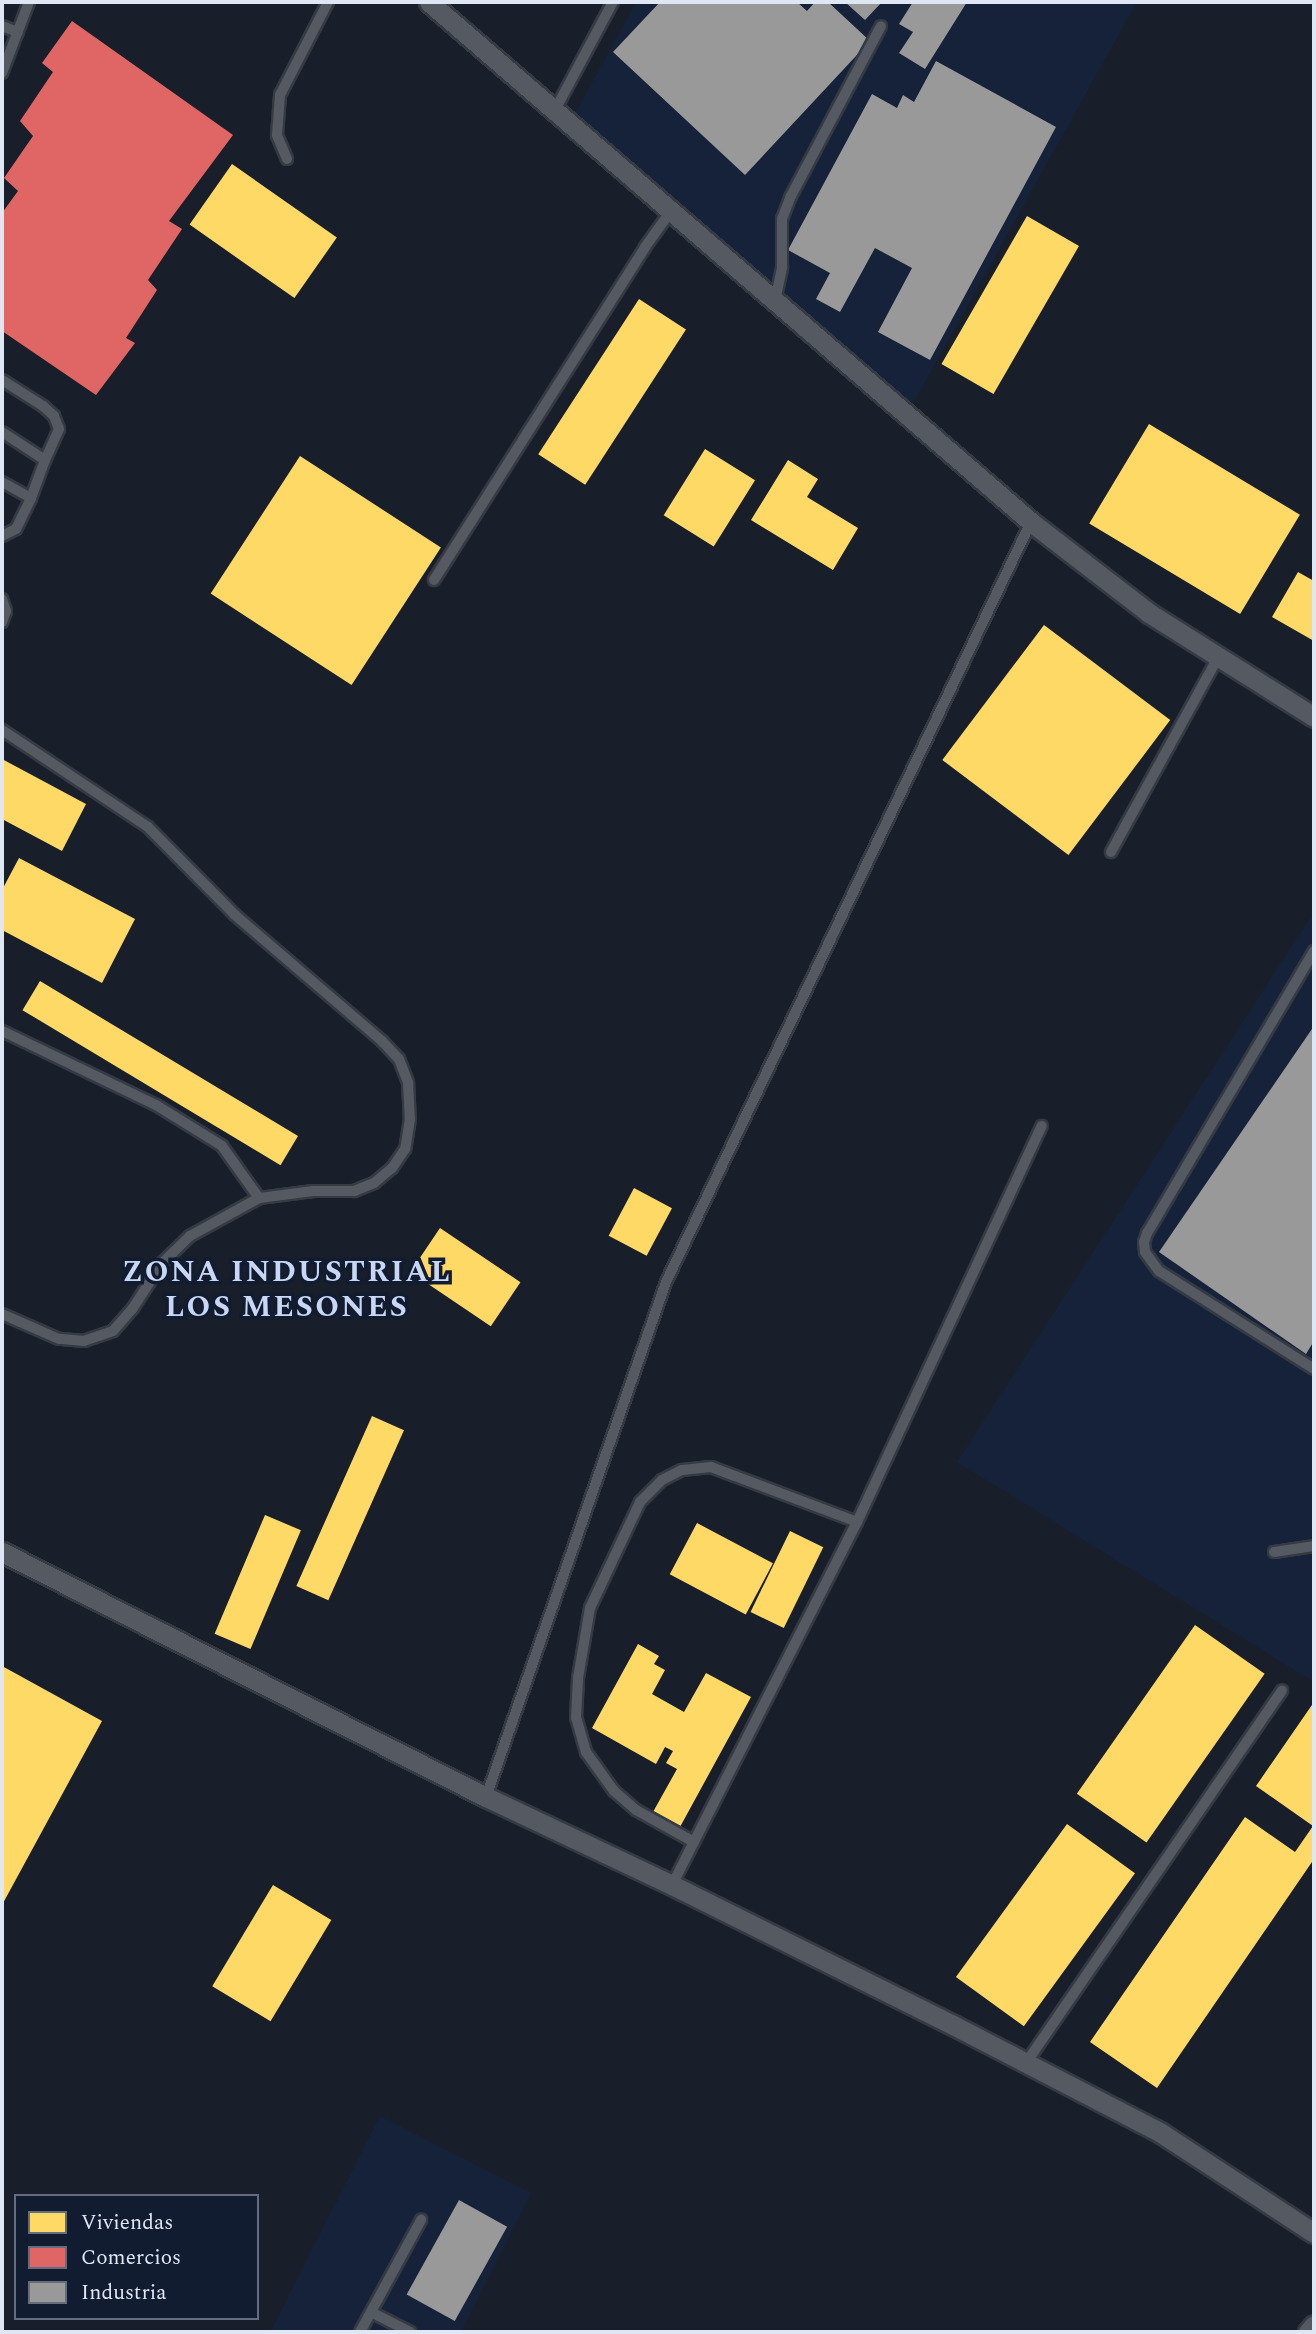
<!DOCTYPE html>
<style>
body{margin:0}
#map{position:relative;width:1316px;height:2334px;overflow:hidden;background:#191f2a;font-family:Spectral,serif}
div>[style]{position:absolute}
.built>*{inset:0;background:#16223a}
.homes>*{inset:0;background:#ffd966;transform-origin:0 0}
.shops>*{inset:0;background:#e06666}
.industry>*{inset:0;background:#999;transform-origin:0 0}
.roads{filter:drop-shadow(2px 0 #353a43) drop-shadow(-2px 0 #353a43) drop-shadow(0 2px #353a43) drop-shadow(0 -2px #353a43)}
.service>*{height:10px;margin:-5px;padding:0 5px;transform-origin:5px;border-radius:5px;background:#555a62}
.minor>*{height:19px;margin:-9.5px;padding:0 9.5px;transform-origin:9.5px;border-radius:9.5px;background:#555a62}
span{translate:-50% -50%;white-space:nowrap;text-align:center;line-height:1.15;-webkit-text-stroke:7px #121c31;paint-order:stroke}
.district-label{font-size:30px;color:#c9d7f4;font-weight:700;letter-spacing:2px}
.frame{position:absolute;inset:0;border:4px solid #dfe6f4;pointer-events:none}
.legend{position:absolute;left:14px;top:2194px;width:245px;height:126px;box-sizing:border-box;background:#121c31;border:2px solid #646d7f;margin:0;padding:9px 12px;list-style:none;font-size:21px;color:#dfe6f4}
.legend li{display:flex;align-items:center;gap:14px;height:35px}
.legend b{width:35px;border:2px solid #646d7f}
</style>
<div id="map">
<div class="built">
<div style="clip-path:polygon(636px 2px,1137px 2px,910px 409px,571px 121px)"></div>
<div style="clip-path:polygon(1314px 912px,1314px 1682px,957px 1462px)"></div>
<div style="clip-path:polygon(380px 2116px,531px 2193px,461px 2332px,270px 2332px)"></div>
</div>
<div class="homes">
<div style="left:232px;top:164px;width:128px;height:74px;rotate:35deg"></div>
<div style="left:1027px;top:216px;width:60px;height:171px;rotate:30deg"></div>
<div style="left:639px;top:299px;width:56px;height:185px;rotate:33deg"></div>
<div style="left:1149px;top:424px;width:176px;height:116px;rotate:31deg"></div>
<div style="left:705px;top:449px;width:59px;height:78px;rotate:32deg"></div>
<div style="left:300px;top:456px;width:168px;height:164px;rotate:33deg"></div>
<div style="clip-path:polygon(788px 460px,818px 479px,807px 497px,858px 528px,833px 570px,751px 520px)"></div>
<div style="clip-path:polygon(1298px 572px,1314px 581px,1314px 641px,1272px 617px)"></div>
<div style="left:1044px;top:625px;width:158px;height:169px;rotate:37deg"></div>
<div style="clip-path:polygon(2px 759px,86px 804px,62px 851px,2px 819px)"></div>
<div style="clip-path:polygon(19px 858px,135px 919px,102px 983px,2px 930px,2px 890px)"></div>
<div style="left:40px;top:981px;width:301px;height:34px;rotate:31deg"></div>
<div style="left:634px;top:1188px;width:43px;height:54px;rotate:28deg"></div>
<div style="left:440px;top:1228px;width:97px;height:53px;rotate:34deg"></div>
<div style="left:372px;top:1416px;width:35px;height:186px;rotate:24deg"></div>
<div style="left:265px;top:1515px;width:39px;height:129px;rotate:23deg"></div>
<div style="left:697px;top:1523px;width:86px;height:58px;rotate:28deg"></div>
<div style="left:790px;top:1531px;width:37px;height:90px;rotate:26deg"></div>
<div style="left:1195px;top:1625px;width:85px;height:206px;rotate:35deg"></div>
<div style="clip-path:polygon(638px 1644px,659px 1656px,654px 1664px,665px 1670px,652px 1694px,684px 1712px,706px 1673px,751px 1697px,680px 1827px,653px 1812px,677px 1769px,666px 1763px,673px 1751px,665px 1747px,656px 1764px,592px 1728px)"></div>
<div style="clip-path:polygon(2px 1666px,102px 1721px,2px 1905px)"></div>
<div style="clip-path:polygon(1314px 1702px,1314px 1859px,1157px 2088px,1090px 2042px,1245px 1817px,1295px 1852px,1313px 1826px,1256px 1786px)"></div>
<div style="left:1067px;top:1824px;width:84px;height:189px;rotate:36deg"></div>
<div style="left:273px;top:1885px;width:68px;height:118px;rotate:31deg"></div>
</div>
<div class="shops">
<div style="clip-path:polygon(72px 21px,233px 135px,169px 221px,182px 229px,148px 280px,157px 290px,126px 338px,135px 343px,96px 395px,2px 331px,2px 213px,18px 191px,4px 178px,33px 136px,20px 121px,53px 72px,42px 63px)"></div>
</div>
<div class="industry">
<div style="clip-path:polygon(660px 2px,797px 2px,807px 11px,815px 2px,828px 2px,870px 41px,745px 175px,613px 52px)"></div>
<div style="clip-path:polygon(845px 2px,882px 2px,865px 20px)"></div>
<div style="clip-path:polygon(913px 2px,967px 2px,925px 69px,899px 53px,913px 32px,899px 24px)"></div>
<div style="clip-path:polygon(936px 61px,1056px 127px,930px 360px,878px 332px,912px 268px,875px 248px,840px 312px,816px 299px,830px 273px,788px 250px,872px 94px,897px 108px,903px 95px,914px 102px)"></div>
<div style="clip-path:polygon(1314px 1026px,1314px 1341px,1306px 1354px,1159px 1252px)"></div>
<div style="left:459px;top:2200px;width:55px;height:108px;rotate:29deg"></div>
</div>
<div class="roads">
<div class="service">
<div style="left:2px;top:26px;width:17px;rotate:21deg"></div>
<div style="left:2px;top:73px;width:76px;rotate:-69.2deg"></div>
<div style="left:555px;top:110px;width:123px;rotate:-61.8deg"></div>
<div style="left:287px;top:159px;width:26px;rotate:-113deg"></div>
<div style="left:277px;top:135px;width:40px;rotate:-85.7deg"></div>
<div style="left:280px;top:95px;width:105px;rotate:-62.7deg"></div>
<div style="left:775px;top:301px;width:35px;rotate:-78deg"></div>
<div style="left:782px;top:267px;width:48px;rotate:-90deg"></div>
<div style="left:782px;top:219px;width:25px;rotate:-69deg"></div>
<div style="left:791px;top:196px;width:192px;rotate:-62.1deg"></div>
<div style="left:2px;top:380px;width:49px;rotate:32.4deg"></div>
<div style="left:43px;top:406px;width:15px;rotate:42deg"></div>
<div style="left:54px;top:416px;width:14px;rotate:69deg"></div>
<div style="left:59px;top:429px;width:34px;rotate:114deg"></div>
<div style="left:45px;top:460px;width:51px;rotate:-146.9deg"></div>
<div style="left:2px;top:482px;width:33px;rotate:29deg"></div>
<div style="left:31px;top:498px;width:40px;rotate:-69.8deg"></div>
<div style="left:2px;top:536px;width:16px;rotate:-27deg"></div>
<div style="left:16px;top:529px;width:34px;rotate:-64deg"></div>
<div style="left:434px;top:580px;width:394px;rotate:-57.6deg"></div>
<div style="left:645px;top:247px;width:44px;rotate:-54.2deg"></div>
<div style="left:2px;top:599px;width:13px;rotate:72deg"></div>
<div style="left:6px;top:611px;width:12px;rotate:110deg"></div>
<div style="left:2px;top:730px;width:175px;rotate:33.6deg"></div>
<div style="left:148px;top:827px;width:124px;rotate:45.3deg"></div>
<div style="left:235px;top:915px;width:194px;rotate:40.6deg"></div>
<div style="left:382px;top:1041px;width:25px;rotate:47deg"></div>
<div style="left:399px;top:1059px;width:26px;rotate:69deg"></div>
<div style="left:408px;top:1083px;width:36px;rotate:87deg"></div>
<div style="left:410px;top:1119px;width:30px;rotate:99deg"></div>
<div style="left:405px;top:1149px;width:23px;rotate:124deg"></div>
<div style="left:392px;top:1168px;width:23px;rotate:140deg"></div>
<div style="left:374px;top:1183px;width:22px;rotate:158deg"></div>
<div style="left:354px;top:1191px;width:41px;rotate:180deg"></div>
<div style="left:313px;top:1191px;width:54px;rotate:172.6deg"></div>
<div style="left:259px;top:1198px;width:79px;rotate:151.2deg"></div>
<div style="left:190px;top:1236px;width:39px;rotate:136deg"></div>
<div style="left:162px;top:1263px;width:54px;rotate:122.8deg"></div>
<div style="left:133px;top:1308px;width:30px;rotate:131deg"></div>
<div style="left:113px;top:1331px;width:31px;rotate:161deg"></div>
<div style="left:84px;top:1341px;width:25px;rotate:-175deg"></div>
<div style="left:59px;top:1339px;width:62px;rotate:-156.3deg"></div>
<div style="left:1111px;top:852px;width:222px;rotate:-61.2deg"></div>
<div style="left:1314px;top:951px;width:328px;rotate:120.6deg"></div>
<div style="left:1147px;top:1233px;width:9px;rotate:108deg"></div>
<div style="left:1144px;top:1242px;width:10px;rotate:84deg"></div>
<div style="left:1145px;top:1252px;width:24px;rotate:54deg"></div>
<div style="left:1159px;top:1271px;width:183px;rotate:32.3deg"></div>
<div style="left:2px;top:1031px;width:171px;rotate:25.7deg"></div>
<div style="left:156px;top:1105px;width:78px;rotate:31.8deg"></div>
<div style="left:222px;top:1146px;width:64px;rotate:54.6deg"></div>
<div style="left:1274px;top:1552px;width:40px;rotate:-8.5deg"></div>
<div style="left:486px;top:1797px;width:546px;rotate:-70.73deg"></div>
<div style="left:666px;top:1282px;width:843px;rotate:-64.35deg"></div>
<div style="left:694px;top:1842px;width:66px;rotate:-151.1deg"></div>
<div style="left:636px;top:1810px;width:29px;rotate:-139deg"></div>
<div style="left:614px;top:1791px;width:48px;rotate:-125.7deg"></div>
<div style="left:586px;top:1752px;width:35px;rotate:-106deg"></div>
<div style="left:576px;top:1718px;width:40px;rotate:-87.1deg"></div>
<div style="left:578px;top:1678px;width:71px;rotate:-80.3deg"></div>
<div style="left:590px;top:1608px;width:117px;rotate:-64.7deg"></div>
<div style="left:640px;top:1502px;width:31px;rotate:-45deg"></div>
<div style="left:662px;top:1480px;width:22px;rotate:-27deg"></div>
<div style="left:682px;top:1470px;width:29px;rotate:-6deg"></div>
<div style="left:711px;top:1467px;width:156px;rotate:20.6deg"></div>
<div style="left:672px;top:1885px;width:407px;rotate:-63deg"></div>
<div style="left:857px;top:1522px;width:437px;rotate:-65deg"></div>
<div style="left:1026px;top:2063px;width:452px;rotate:-55.5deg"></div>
<div style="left:371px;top:2312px;width:44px;rotate:27.1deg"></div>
<div style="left:360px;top:2332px;width:128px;rotate:-61.4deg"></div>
</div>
<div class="minor">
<div style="left:429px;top:2px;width:795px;rotate:40.82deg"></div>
<div style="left:1031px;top:522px;width:149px;rotate:37.6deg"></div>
<div style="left:1149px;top:613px;width:195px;rotate:32.2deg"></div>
<div style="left:2px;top:1552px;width:542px;rotate:26.85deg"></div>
<div style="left:486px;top:1797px;width:206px;rotate:25.3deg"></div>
<div style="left:672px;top:1885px;width:314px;rotate:26.5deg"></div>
<div style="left:953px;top:2025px;width:234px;rotate:27.4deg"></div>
<div style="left:1161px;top:2133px;width:183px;rotate:33.2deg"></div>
<div style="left:1308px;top:2332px;width:9px;rotate:-49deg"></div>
</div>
</div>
<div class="district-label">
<span style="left:287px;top:1289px">ZONA INDUSTRIAL<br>LOS MESONES</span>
</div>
<div class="frame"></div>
<ul class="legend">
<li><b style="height:19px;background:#ffd966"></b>Viviendas</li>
<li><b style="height:19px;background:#e06666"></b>Comercios</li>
<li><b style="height:19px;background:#999"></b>Industria</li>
</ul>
</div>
